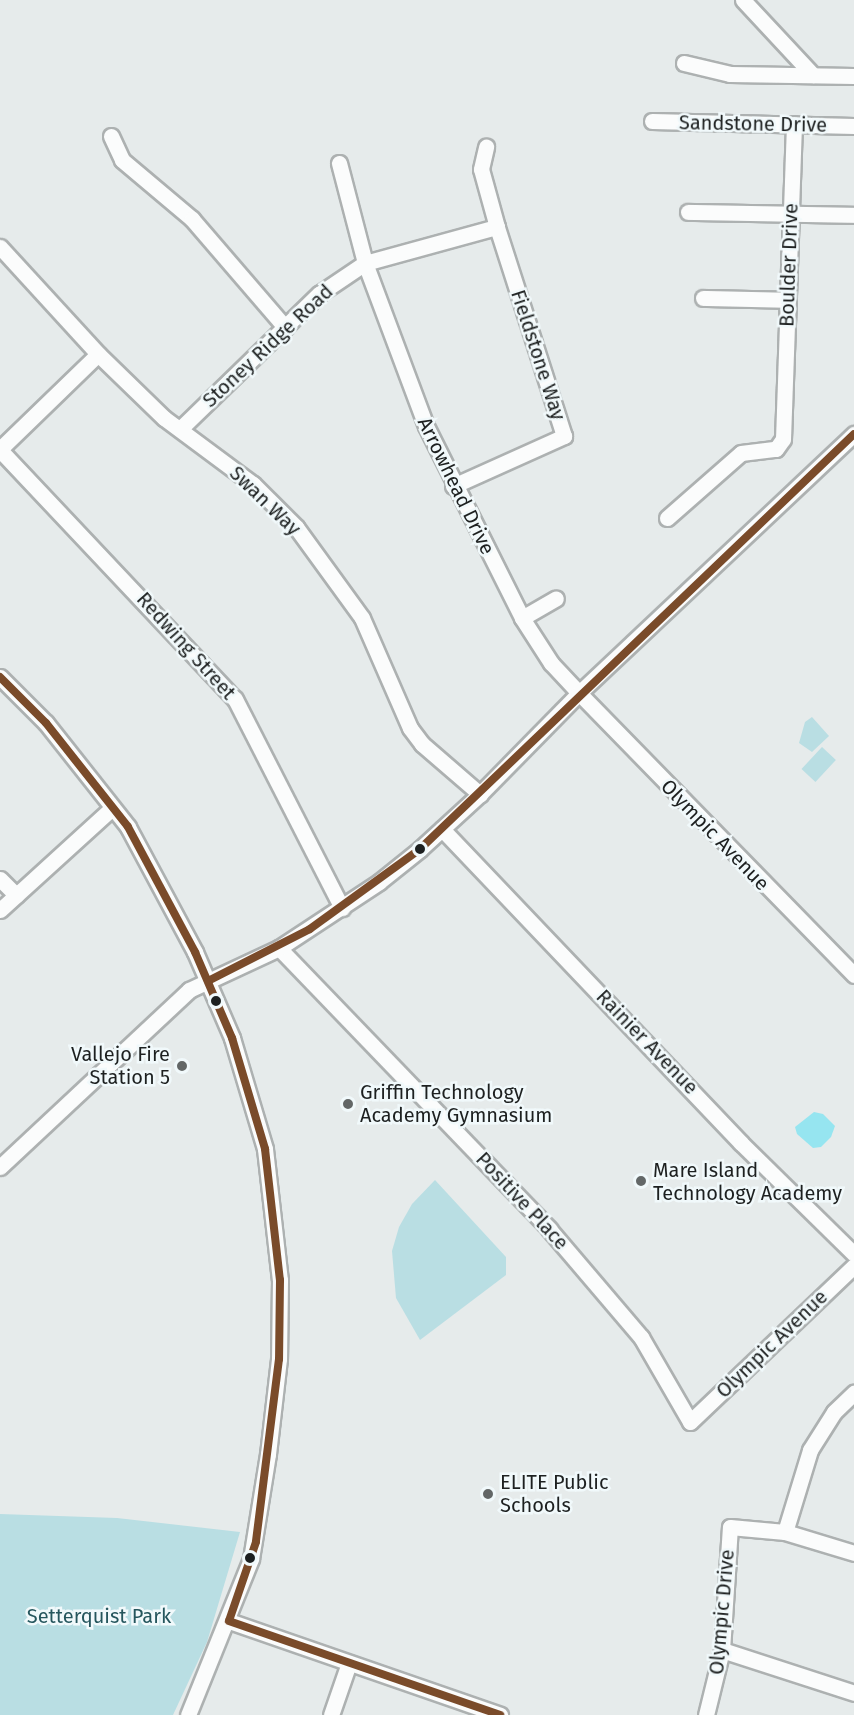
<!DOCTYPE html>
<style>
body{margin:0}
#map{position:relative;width:854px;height:1715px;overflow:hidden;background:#e6ebeb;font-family:"Fira Sans",sans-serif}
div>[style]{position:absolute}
.green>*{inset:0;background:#b9dee3;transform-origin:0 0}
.water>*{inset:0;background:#96e5f0}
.roads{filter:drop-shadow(2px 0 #adb1b1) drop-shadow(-2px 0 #adb1b1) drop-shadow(0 2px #adb1b1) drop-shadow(0 -2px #adb1b1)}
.minor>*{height:15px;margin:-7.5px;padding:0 7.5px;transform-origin:7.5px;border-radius:7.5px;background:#fbfcfc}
.bus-1>*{height:8px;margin:-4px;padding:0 4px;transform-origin:4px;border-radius:4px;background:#7a4b2a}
.dots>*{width:16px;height:16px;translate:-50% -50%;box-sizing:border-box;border:3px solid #f1f9fb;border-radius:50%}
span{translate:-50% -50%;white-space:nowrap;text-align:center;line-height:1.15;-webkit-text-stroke:5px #f1f9fb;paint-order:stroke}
.street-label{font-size:20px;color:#1d2020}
.poi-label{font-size:20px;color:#1d2020}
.right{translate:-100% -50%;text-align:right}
.left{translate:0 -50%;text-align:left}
.park-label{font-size:20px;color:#25565d}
</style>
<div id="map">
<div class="green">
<div style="clip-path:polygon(812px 717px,829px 736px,812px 752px,799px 743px,805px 722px)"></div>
<div style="left:822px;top:747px;width:19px;height:30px;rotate:43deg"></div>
<div style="clip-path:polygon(435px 1180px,506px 1257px,506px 1275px,420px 1340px,396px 1298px,392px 1251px,399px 1227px,412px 1204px)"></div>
<div style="clip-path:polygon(0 1514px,117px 1518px,240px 1532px,207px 1642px,173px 1715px,0 1715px)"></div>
</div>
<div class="water">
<div style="clip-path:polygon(814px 1112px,823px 1114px,835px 1126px,831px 1137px,821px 1147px,813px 1148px,797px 1134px,795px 1127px)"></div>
</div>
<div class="roads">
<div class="minor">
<div style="left:743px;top:0;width:103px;rotate:47deg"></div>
<div style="left:684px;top:63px;width:47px;rotate:13.4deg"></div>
<div style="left:730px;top:74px;width:124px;rotate:0.9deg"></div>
<div style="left:652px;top:121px;width:202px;rotate:1.4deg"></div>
<div style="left:111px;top:136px;width:26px;rotate:65deg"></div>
<div style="left:122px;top:160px;width:92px;rotate:40.1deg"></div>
<div style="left:192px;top:219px;width:143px;rotate:49.3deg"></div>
<div style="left:339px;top:163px;width:103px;rotate:75.4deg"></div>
<div style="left:365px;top:263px;width:174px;rotate:69.5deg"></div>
<div style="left:426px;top:426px;width:215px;rotate:63.4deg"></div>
<div style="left:522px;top:618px;width:54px;rotate:57.2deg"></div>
<div style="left:551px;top:663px;width:41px;rotate:47deg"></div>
<div style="left:579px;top:693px;width:394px;rotate:45.7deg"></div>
<div style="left:688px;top:212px;width:166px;rotate:1deg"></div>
<div style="left:0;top:247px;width:145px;rotate:47.5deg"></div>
<div style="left:98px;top:354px;width:92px;rotate:44.1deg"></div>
<div style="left:164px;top:418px;width:111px;rotate:36.6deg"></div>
<div style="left:253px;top:484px;width:61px;rotate:45deg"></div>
<div style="left:296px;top:527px;width:112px;rotate:54deg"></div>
<div style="left:362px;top:618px;width:120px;rotate:66.4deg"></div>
<div style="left:410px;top:728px;width:20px;rotate:53deg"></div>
<div style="left:422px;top:744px;width:77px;rotate:40.8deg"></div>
<div style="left:703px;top:298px;width:85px;rotate:1.3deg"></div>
<div style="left:180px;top:429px;width:194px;rotate:-44.2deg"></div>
<div style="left:319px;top:294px;width:55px;rotate:-34deg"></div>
<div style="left:365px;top:263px;width:137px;rotate:-15.3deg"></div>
<div style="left:0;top:449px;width:136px;rotate:-44.1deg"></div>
<div style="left:0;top:450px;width:342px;rotate:46.7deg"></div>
<div style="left:235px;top:699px;width:235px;rotate:62.9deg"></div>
<div style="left:453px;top:486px;width:122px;rotate:-24.2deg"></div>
<div style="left:564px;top:436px;width:219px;rotate:-107.8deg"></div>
<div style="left:497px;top:227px;width:60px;rotate:-105.4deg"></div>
<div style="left:481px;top:169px;width:23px;rotate:-77deg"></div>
<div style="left:667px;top:518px;width:98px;rotate:-41.3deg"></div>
<div style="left:741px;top:453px;width:35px;rotate:-7deg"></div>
<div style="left:776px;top:449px;width:12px;rotate:-55deg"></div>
<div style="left:783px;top:439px;width:315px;rotate:-88deg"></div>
<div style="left:522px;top:618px;width:39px;rotate:-30deg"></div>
<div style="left:0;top:677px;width:65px;rotate:45deg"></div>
<div style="left:46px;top:723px;width:132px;rotate:51.7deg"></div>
<div style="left:128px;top:827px;width:142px;rotate:61.8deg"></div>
<div style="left:195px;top:952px;width:94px;rotate:66.7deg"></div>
<div style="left:232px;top:1038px;width:116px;rotate:73.4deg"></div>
<div style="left:265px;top:1149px;width:132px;rotate:83.5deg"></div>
<div style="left:280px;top:1280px;width:79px;rotate:90.7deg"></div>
<div style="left:279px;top:1359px;width:96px;rotate:96.6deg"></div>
<div style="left:268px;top:1454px;width:106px;rotate:99.2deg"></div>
<div style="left:251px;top:1559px;width:168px;rotate:112deg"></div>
<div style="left:442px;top:829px;width:434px;rotate:46.4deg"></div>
<div style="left:741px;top:1143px;width:158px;rotate:44.5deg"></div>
<div style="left:0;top:879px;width:23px;rotate:45deg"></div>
<div style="left:0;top:910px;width:151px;rotate:-42.3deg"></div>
<div style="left:279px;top:948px;width:390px;rotate:46.1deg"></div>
<div style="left:549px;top:1229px;width:142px;rotate:49.6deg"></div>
<div style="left:641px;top:1337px;width:98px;rotate:60deg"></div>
<div style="left:690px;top:1422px;width:226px;rotate:-43.6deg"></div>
<div style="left:0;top:1167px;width:259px;rotate:-43.1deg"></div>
<div style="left:189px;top:990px;width:99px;rotate:-25deg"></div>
<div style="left:279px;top:948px;width:120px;rotate:-33.4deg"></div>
<div style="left:379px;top:882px;width:53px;rotate:-38.8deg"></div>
<div style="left:420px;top:849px;width:81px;rotate:-42.5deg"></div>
<div style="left:480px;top:794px;width:141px;rotate:-45.6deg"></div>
<div style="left:579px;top:693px;width:378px;rotate:-43.3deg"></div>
<div style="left:785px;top:1532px;width:86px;rotate:-73deg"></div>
<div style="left:810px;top:1450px;width:45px;rotate:-57.7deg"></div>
<div style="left:834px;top:1412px;width:28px;rotate:-44deg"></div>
<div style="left:229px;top:1621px;width:287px;rotate:19.1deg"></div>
<div style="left:722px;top:1650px;width:139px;rotate:18deg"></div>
<div style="left:331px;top:1715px;width:55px;rotate:-70.9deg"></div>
<div style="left:706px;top:1715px;width:67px;rotate:-76.2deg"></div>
<div style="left:722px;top:1650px;width:123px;rotate:-86.3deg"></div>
<div style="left:730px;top:1527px;width:55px;rotate:5.2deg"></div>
<div style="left:785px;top:1532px;width:72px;rotate:16.9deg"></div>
</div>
</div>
<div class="bus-1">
<div style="left:0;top:677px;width:65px;rotate:45deg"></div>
<div style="left:46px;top:723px;width:132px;rotate:51.7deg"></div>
<div style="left:128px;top:827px;width:142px;rotate:61.8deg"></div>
<div style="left:195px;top:952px;width:94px;rotate:66.7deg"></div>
<div style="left:232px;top:1038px;width:116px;rotate:73.4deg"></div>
<div style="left:265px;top:1149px;width:132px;rotate:83.5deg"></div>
<div style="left:280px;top:1280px;width:79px;rotate:90.7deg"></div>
<div style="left:279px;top:1359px;width:184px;rotate:97.2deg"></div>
<div style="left:256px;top:1542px;width:83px;rotate:108.9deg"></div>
<div style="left:229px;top:1621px;width:287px;rotate:19.1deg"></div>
<div style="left:208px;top:981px;width:114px;rotate:-27deg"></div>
<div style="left:310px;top:929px;width:136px;rotate:-36deg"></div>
<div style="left:420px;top:849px;width:600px;rotate:-43.72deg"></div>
</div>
<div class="dots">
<div style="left:420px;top:849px;background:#1d2020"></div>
<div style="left:216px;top:1001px;background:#1d2020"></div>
<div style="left:182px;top:1066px;background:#636767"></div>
<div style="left:348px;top:1104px;background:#636767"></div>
<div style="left:641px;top:1181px;background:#636767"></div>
<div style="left:488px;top:1494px;background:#636767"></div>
<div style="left:250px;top:1558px;background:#1d2020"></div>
</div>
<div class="street-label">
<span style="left:753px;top:124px;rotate:1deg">Sandstone Drive</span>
<span style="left:789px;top:265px;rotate:-88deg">Boulder Drive</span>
<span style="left:268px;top:346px;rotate:-43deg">Stoney Ridge Road</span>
<span style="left:538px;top:355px;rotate:72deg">Fieldstone Way</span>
<span style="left:456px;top:486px;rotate:64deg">Arrowhead Drive</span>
<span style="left:265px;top:501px;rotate:44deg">Swan Way</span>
<span style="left:186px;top:646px;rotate:48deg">Redwing Street</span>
<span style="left:715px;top:835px;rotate:46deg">Olympic Avenue</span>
<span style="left:647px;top:1042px;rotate:46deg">Rainier Avenue</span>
<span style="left:522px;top:1201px;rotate:47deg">Positive Place</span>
<span style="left:772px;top:1344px;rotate:-44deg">Olympic Avenue</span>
<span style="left:722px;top:1612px;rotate:-85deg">Olympic Drive</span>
</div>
<div class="poi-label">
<span class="right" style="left:170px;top:1066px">Vallejo Fire<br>Station 5</span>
<span class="left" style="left:360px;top:1104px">Griffin Technology<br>Academy Gymnasium</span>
<span class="left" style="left:653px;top:1182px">Mare Island<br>Technology Academy</span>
<span class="left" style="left:500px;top:1494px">ELITE Public<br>Schools</span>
</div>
<div class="park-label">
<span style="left:99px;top:1616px">Setterquist Park</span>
</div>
</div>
